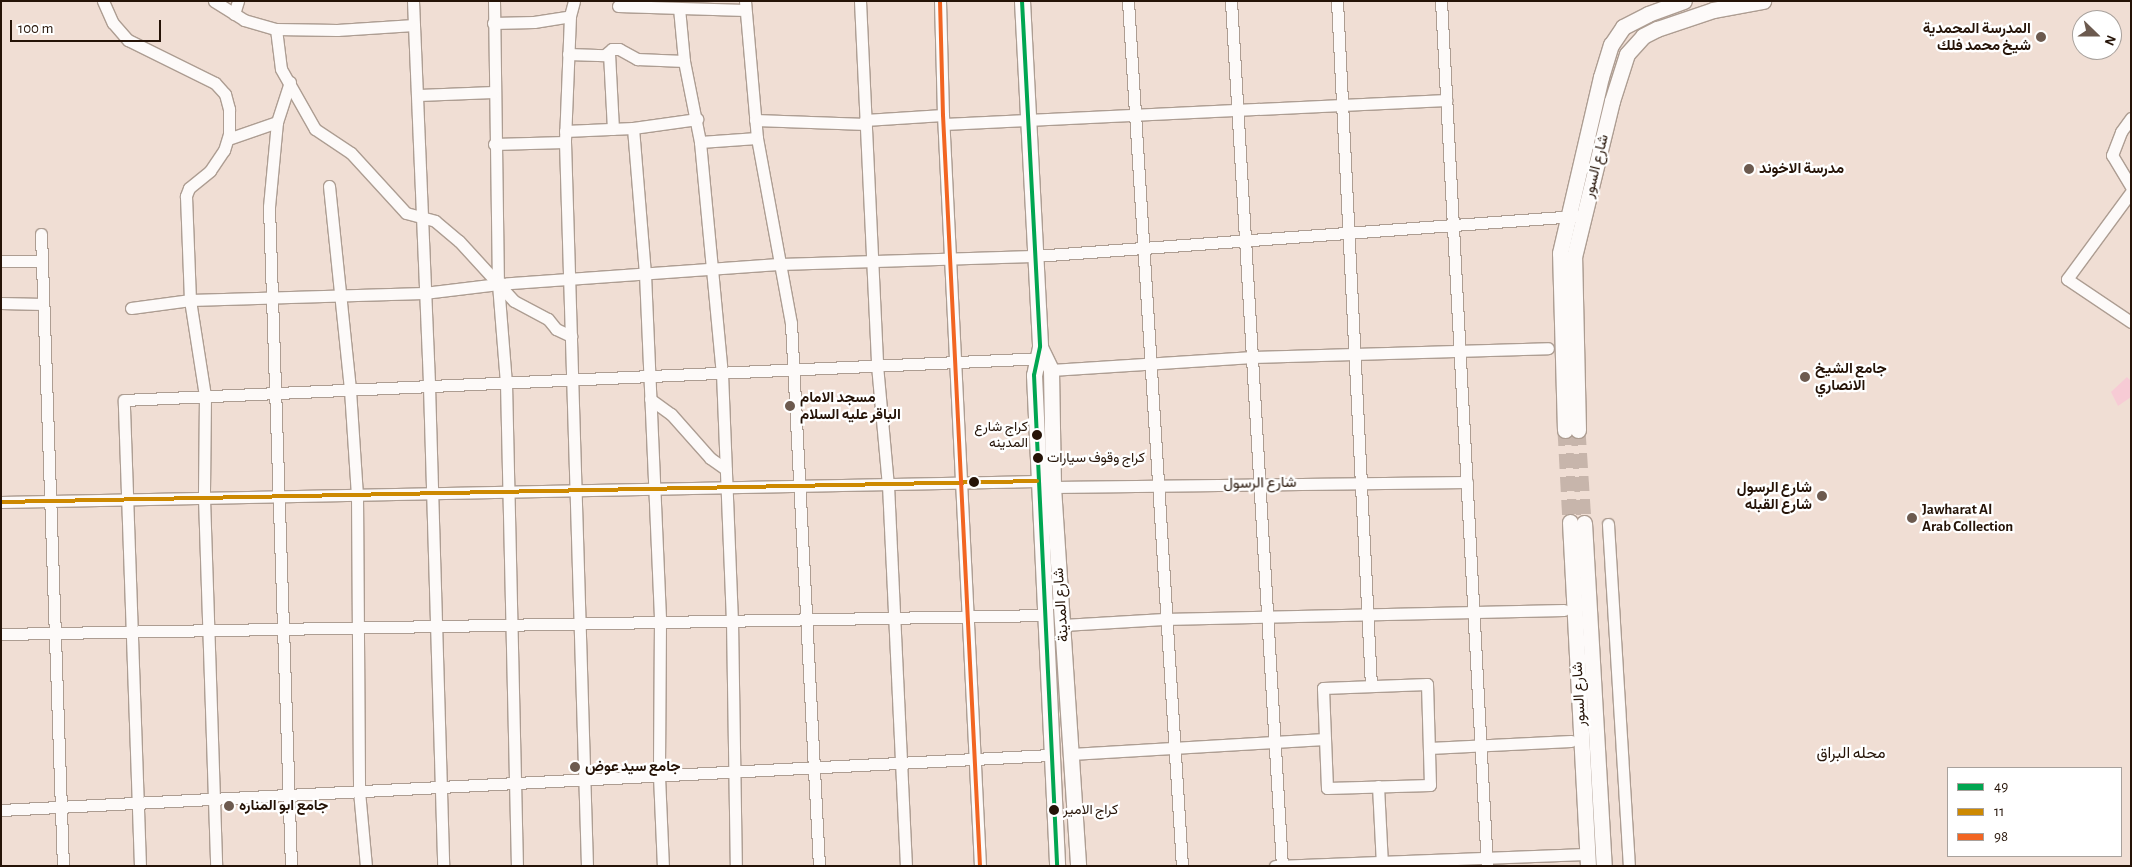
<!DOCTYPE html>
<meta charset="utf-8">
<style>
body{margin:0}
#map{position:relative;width:2132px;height:867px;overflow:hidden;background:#f0ded4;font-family:"Alegreya Sans",Vazirmatn,sans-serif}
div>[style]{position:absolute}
.green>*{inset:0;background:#f7cbd5}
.secondary-tunnel>*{height:15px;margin-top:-7.5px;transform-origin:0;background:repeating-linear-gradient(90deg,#c7b5ab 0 15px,transparent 0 23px)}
.roads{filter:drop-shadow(1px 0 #ad9d92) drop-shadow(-1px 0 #ad9d92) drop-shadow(0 1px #ad9d92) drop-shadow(0 -1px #ad9d92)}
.minor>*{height:11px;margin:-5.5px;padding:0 5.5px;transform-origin:5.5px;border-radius:5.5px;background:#fdfaf9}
.secondary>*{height:15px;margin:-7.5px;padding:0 7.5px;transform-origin:7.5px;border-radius:7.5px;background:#fdfaf9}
.bus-1>*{height:4px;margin:-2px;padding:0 2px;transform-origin:2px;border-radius:2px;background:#00a651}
.bus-2>*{height:4px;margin:-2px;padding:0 2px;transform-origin:2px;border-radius:2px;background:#cd8901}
.bus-3>*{height:4px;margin:-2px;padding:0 2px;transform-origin:2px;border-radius:2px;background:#f26522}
.dots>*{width:14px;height:14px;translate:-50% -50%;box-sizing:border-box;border:2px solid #fff;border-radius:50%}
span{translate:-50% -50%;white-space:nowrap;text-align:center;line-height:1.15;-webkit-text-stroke:4.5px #fff;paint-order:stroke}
.bus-label{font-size:14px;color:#251307}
.right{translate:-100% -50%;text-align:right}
.left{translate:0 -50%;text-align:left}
.poi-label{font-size:15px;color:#251307;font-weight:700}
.street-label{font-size:15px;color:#251307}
.neighbourhood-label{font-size:16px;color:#251307}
.frame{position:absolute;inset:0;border:2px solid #251307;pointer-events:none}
.legend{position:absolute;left:1947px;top:767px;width:175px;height:90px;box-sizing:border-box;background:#fff;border:1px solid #a8a19c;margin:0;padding:6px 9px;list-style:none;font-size:15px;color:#251307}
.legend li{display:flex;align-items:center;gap:10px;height:25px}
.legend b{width:25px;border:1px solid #a8a19c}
.north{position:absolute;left:2072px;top:10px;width:50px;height:50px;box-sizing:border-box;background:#fff;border:1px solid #a8a19c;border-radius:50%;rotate:112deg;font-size:14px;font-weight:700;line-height:20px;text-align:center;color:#251307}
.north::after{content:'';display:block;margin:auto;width:18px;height:22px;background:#6c5a4f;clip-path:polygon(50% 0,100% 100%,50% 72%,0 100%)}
.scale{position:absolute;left:10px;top:20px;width:151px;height:22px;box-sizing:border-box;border:2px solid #251307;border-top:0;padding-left:6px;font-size:15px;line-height:18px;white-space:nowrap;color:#251307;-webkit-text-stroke:4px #fff;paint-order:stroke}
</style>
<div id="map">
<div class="green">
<div style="clip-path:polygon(2127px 377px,2131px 381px,2131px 397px,2118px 406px,2111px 392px)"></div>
</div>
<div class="secondary-tunnel">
<div style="left:1565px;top:430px;width:92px;rotate:86.9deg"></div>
<div style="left:1578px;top:430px;width:93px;rotate:86.3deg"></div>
</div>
<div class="roads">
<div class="minor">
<div style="left:103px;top:1px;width:24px;rotate:66deg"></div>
<div style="left:113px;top:23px;width:23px;rotate:49deg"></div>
<div style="left:128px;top:40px;width:97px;rotate:26.3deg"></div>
<div style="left:215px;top:83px;width:15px;rotate:48deg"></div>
<div style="left:225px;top:94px;width:16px;rotate:75deg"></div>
<div style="left:229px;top:109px;width:25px;rotate:90deg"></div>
<div style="left:229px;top:134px;width:17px;rotate:107deg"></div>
<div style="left:224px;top:150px;width:25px;rotate:124deg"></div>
<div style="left:210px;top:171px;width:27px;rotate:141deg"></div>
<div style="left:189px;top:188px;width:9px;rotate:111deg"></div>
<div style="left:186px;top:196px;width:104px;rotate:87.8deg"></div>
<div style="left:190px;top:300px;width:97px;rotate:81.1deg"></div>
<div style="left:205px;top:396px;width:102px;rotate:90.6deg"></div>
<div style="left:204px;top:498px;width:368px;rotate:88.1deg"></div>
<div style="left:214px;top:1px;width:36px;rotate:32deg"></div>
<div style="left:244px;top:20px;width:33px;rotate:16deg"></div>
<div style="left:276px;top:29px;width:61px;rotate:0.9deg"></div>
<div style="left:337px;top:30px;width:77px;rotate:-3.7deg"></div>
<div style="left:413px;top:1px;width:385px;rotate:87.6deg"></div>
<div style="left:429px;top:386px;width:480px;rotate:88.3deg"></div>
<div style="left:494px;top:1px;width:283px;rotate:89.2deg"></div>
<div style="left:498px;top:284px;width:99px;rotate:85.4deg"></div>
<div style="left:506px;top:383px;width:483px;rotate:88.7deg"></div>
<div style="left:574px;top:1px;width:16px;rotate:105deg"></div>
<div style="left:570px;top:16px;width:126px;rotate:92.3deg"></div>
<div style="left:565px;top:142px;width:724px;rotate:88.26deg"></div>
<div style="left:745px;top:1px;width:138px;rotate:85deg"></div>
<div style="left:757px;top:138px;width:188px;rotate:79.6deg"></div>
<div style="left:791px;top:323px;width:544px;rotate:87.05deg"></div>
<div style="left:860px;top:1px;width:364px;rotate:87.3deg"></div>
<div style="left:877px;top:365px;width:121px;rotate:84.8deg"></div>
<div style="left:888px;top:485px;width:381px;rotate:87.3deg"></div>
<div style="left:940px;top:1px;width:114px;rotate:88.5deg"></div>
<div style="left:943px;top:115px;width:752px;rotate:87.18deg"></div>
<div style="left:1128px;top:1px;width:867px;rotate:86.43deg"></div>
<div style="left:1231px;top:1px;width:867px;rotate:86.63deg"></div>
<div style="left:1337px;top:1px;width:686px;rotate:87.16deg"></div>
<div style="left:1441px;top:1px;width:866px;rotate:86.96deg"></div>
<div style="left:618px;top:6px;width:127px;rotate:1.8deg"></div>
<div style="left:679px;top:8px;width:53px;rotate:84.6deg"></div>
<div style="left:684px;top:61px;width:83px;rotate:78.8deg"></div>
<div style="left:700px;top:142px;width:232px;rotate:84.6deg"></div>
<div style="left:722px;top:373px;width:247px;rotate:87.7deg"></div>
<div style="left:732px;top:620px;width:246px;rotate:89.1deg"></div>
<div style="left:234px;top:14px;width:14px;rotate:-73deg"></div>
<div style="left:493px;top:23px;width:41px;rotate:-1.4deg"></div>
<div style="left:534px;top:22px;width:36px;rotate:-9deg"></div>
<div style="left:276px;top:29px;width:40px;rotate:82.9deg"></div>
<div style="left:281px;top:69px;width:69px;rotate:60.5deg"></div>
<div style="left:315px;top:129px;width:43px;rotate:33.7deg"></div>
<div style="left:351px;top:153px;width:81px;rotate:47.5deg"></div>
<div style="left:406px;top:213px;width:30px;rotate:15deg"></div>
<div style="left:435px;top:221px;width:31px;rotate:40deg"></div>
<div style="left:459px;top:241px;width:81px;rotate:47.5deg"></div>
<div style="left:514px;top:301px;width:38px;rotate:28deg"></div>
<div style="left:548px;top:319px;width:13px;rotate:51deg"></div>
<div style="left:556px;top:329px;width:17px;rotate:25deg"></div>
<div style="left:609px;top:53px;width:76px;rotate:87deg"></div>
<div style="left:568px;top:54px;width:37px;rotate:2deg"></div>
<div style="left:605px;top:55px;width:9px;rotate:-41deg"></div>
<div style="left:612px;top:49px;width:7px"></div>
<div style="left:619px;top:49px;width:21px;rotate:29deg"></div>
<div style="left:637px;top:59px;width:47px;rotate:2.4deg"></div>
<div style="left:290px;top:82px;width:42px;rotate:108deg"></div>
<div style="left:277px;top:122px;width:85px;rotate:95.4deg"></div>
<div style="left:269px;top:207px;width:659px;rotate:88.09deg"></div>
<div style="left:418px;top:95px;width:76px;rotate:-2.3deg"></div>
<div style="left:2131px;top:118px;width:17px;rotate:126deg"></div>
<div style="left:2121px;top:132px;width:25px;rotate:111deg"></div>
<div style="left:2112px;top:155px;width:37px;rotate:59deg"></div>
<div style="left:755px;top:120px;width:111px;rotate:2.1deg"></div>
<div style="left:865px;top:120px;width:78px;rotate:-3.7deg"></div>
<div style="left:944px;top:124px;width:503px;rotate:-2.74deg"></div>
<div style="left:633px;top:128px;width:146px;rotate:85.3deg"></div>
<div style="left:645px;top:274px;width:348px;rotate:87.5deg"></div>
<div style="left:660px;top:622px;width:154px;rotate:90.4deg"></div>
<div style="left:659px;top:776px;width:90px;rotate:87.5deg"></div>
<div style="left:565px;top:131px;width:68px;rotate:-2.5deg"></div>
<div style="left:633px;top:128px;width:65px;rotate:-8deg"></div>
<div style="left:228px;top:139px;width:52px;rotate:-19.1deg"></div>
<div style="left:700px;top:142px;width:57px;rotate:-4deg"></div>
<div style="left:494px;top:144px;width:71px;rotate:-1.6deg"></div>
<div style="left:329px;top:186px;width:205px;rotate:84.1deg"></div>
<div style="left:350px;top:390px;width:105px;rotate:86.2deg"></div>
<div style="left:357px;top:495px;width:296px;rotate:89.6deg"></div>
<div style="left:359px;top:791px;width:75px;rotate:84.7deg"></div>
<div style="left:2131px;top:192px;width:108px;rotate:126.3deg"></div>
<div style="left:2067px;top:279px;width:77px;rotate:33.9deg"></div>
<div style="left:41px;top:234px;width:632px;rotate:88.01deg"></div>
<div style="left:1px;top:261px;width:41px"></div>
<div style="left:1px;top:303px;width:42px;rotate:1.4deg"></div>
<div style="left:131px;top:308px;width:60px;rotate:-7.7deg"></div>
<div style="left:190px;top:300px;width:234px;rotate:-1.7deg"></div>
<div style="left:424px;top:293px;width:75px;rotate:-6.9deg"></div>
<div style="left:498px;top:284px;width:281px;rotate:-4.1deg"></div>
<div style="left:778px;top:264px;width:257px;rotate:-1.8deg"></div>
<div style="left:1035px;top:256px;width:542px;rotate:-4.23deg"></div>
<div style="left:1051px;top:370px;width:202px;rotate:-3.7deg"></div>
<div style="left:1253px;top:357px;width:295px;rotate:-1.7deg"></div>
<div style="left:650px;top:399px;width:26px;rotate:36deg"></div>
<div style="left:671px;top:414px;width:59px;rotate:48.4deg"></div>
<div style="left:710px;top:458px;width:19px;rotate:35deg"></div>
<div style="left:1053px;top:487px;width:414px;rotate:-0.7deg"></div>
<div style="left:1px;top:502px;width:1036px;rotate:-1.16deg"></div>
<div style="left:1608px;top:524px;width:343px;rotate:86.5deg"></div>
<div style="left:1063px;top:625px;width:101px;rotate:-3.4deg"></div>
<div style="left:1164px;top:619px;width:400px;rotate:-1.3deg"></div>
<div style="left:1px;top:634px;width:1043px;rotate:-1.04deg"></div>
<div style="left:1427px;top:684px;width:101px;rotate:88.3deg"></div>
<div style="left:1430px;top:785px;width:103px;rotate:178.3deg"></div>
<div style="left:1327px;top:788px;width:100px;rotate:-92.3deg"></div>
<div style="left:1323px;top:688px;width:104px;rotate:-2.2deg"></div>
<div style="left:1429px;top:748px;width:142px;rotate:-2.8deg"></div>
<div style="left:1071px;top:754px;width:254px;rotate:-3.4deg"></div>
<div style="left:1378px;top:786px;width:80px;rotate:87.1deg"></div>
<div style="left:1px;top:810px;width:1051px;rotate:-3deg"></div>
<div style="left:140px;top:866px;width:466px;rotate:-92deg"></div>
<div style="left:124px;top:400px;width:922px;rotate:-2.61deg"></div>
<div style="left:1275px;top:866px;width:312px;rotate:-2.2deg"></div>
</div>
<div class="secondary">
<div style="left:1022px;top:1px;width:346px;rotate:87deg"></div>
<div style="left:1040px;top:347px;width:29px;rotate:102deg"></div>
<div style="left:1034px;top:375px;width:492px;rotate:87.3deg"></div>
<div style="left:1040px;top:347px;width:25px;rotate:64deg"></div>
<div style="left:1051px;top:370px;width:117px;rotate:89deg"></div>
<div style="left:1053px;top:487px;width:380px;rotate:86.2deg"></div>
<div style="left:1565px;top:430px;width:177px;rotate:-91.6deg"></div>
<div style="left:1560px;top:253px;width:181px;rotate:-76.9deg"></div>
<div style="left:1601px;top:77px;width:34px;rotate:-73deg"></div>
<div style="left:1611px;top:45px;width:22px;rotate:-56deg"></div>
<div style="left:1623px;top:27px;width:28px;rotate:-27deg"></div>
<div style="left:1648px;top:14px;width:38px;rotate:-20deg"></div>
<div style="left:1578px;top:430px;width:173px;rotate:-91.3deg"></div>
<div style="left:1574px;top:257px;width:161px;rotate:-76.3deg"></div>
<div style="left:1612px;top:101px;width:49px;rotate:-72.3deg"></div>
<div style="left:1627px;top:54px;width:24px;rotate:-48deg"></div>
<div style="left:1643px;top:36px;width:16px;rotate:-27deg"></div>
<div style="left:1657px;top:29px;width:59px;rotate:-18.7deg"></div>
<div style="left:1713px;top:10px;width:51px;rotate:-10.2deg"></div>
<div style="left:1570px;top:522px;width:344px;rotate:87deg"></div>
<div style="left:1584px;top:523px;width:344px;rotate:86.7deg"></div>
</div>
</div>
<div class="bus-1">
<div style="left:1022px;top:1px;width:346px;rotate:87deg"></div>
<div style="left:1040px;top:347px;width:29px;rotate:102deg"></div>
<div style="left:1034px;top:375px;width:492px;rotate:87.3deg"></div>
</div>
<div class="bus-2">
<div style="left:1px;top:502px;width:1036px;rotate:-1.16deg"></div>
</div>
<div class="bus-3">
<div style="left:940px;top:1px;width:114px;rotate:88.5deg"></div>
<div style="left:943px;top:115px;width:752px;rotate:87.18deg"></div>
</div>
<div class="dots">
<div style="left:2041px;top:37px;background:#6c5a4f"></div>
<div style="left:1749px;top:169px;background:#6c5a4f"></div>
<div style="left:1805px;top:377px;background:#6c5a4f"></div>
<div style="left:790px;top:406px;background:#6c5a4f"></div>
<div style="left:1037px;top:435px;background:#251307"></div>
<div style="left:1038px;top:458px;background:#251307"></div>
<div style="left:974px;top:482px;background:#251307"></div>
<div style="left:1822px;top:496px;background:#6c5a4f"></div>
<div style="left:1912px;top:518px;background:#6c5a4f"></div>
<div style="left:575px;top:767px;background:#6c5a4f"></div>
<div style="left:229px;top:806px;background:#6c5a4f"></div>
<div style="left:1054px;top:810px;background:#251307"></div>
</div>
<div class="bus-label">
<span class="right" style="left:1028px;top:435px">كراج شارع<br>المدينه</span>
<span class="left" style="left:1047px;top:458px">كراج وقوف سيارات</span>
<span class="left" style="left:1063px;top:810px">كراج الامير</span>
</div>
<div class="poi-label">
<span class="right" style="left:2031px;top:37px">المدرسة المحمدية<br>شيخ محمد فلك</span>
<span class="left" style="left:1759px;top:169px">مدرسة الاخوند</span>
<span class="left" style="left:1815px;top:377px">جامع الشيخ<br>الانصاري</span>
<span class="left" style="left:800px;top:406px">مسجد الامام<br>الباقر عليه السلام</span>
<span class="right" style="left:1812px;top:496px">شارع الرسول<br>شارع القبله</span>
<span class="left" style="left:1922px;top:518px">Jawharat Al<br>Arab Collection</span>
<span class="left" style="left:585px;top:767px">جامع سيد عوض</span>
<span class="left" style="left:239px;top:806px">جامع ابو المناره</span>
</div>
<div class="street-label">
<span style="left:1596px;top:166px;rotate:-76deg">شارع السور</span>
<span style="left:1260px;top:483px;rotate:-1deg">شارع الرسول</span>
<span style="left:1061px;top:605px;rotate:-94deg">شارع المدينة</span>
<span style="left:1579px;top:694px;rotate:-93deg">شارع السور</span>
</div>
<div class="neighbourhood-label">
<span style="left:1851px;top:753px">محله البراق</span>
</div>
<div class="frame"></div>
<ul class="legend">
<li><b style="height:6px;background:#00a651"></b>49</li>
<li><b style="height:6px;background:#cd8901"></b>11</li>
<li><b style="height:6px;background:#f26522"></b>98</li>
</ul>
<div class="north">N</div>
<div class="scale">100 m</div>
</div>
